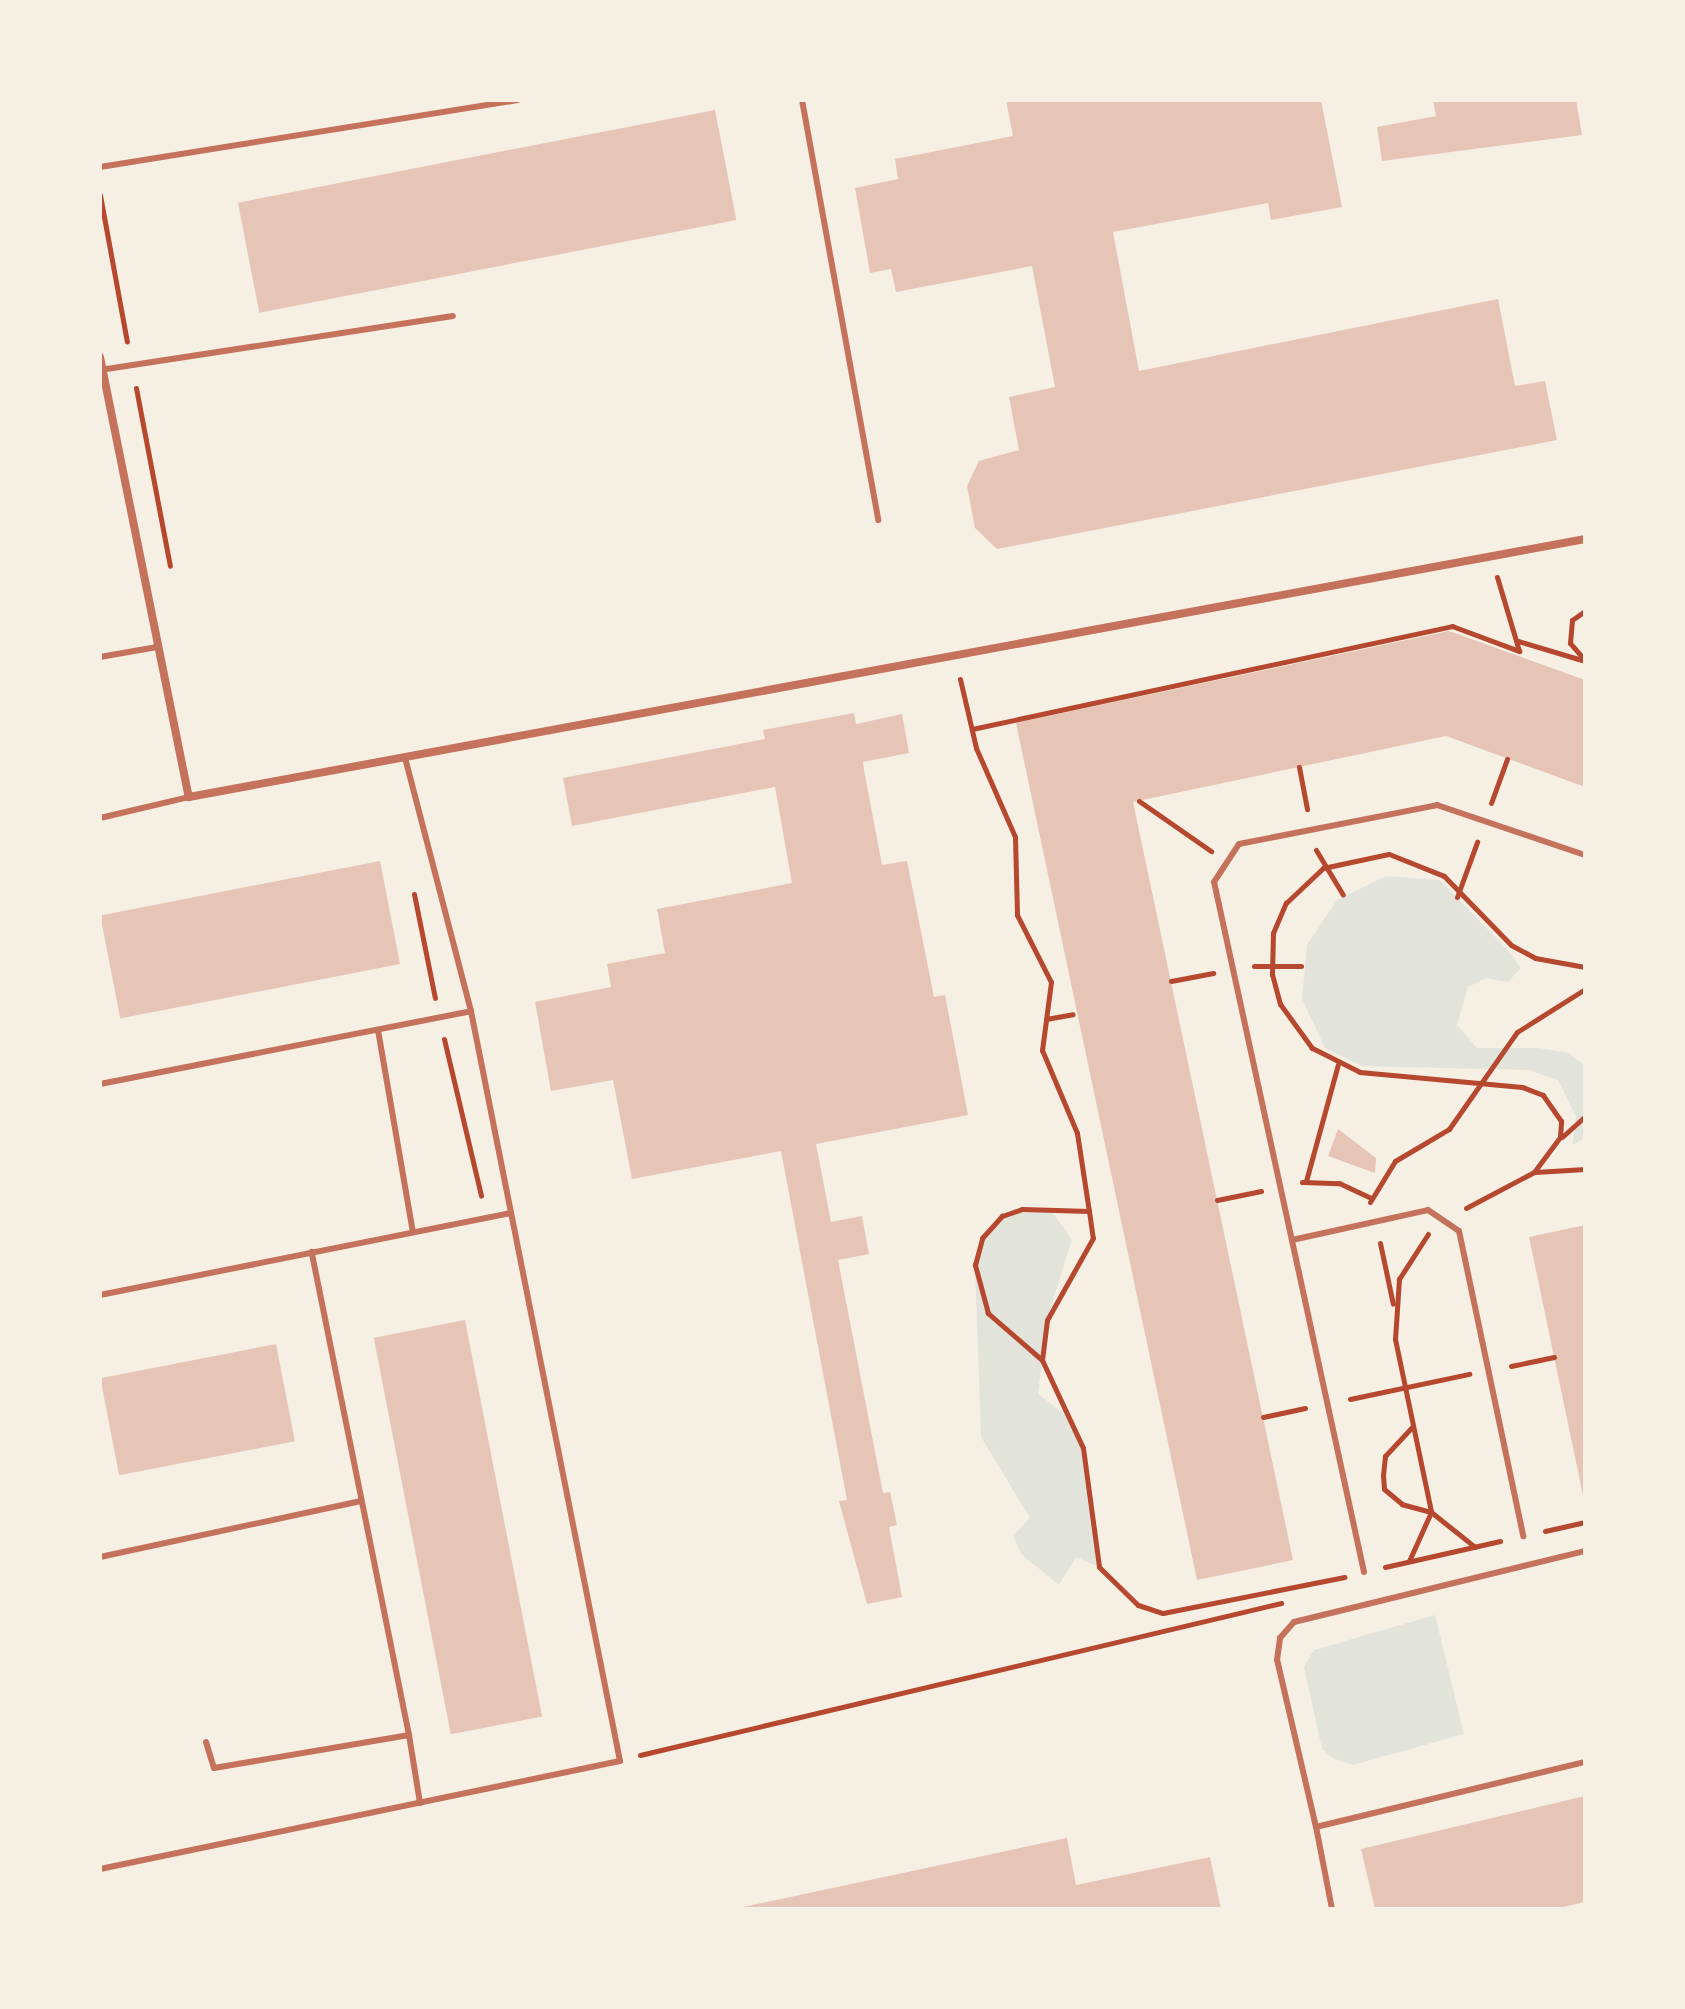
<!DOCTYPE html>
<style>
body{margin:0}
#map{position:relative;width:1685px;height:2009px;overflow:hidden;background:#f6efe4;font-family:Raleway,sans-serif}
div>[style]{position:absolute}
.green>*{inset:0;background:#e2e4dc}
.building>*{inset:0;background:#e6c5b7;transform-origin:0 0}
.path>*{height:5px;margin:-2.5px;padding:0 2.5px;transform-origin:2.5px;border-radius:2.5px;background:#b5482f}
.service>*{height:6px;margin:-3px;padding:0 3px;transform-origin:3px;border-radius:3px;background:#c5725c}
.minor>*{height:8px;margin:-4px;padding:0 4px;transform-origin:4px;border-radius:4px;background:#c5725c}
span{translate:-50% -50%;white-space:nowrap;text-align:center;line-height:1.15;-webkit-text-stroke:8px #f6efe4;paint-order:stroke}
.frame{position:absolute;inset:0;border:102px solid #f6efe4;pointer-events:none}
</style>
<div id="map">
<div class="green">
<div style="clip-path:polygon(1386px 876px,1440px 880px,1507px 949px,1521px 968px,1508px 982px,1487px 978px,1468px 987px,1457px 1025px,1477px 1048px,1539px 1048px,1569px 1053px,1585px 1066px,1585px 1137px,1573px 1145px,1576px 1117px,1558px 1080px,1529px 1070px,1362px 1066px,1325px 1048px,1302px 999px,1307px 945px,1337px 900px)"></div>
<div style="clip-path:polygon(1049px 1208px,1072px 1239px,1047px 1320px,1038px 1394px,1072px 1420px,1083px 1448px,1099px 1567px,1076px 1557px,1059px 1585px,1021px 1554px,1013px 1536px,1030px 1518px,981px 1437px,975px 1265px,982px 1238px,1002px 1216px)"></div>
<div style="clip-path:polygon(1435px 1615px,1464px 1734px,1353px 1765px,1334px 1759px,1322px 1749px,1304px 1667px,1314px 1650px)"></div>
</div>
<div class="building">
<div style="clip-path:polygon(1006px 100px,1321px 100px,1342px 207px,1271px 220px,1268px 203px,1113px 232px,1139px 371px,1498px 299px,1515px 386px,1545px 381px,1557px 440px,997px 549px,975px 528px,967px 486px,979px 461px,1019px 450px,1009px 397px,1055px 387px,1032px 266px,896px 292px,891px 269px,870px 273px,855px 188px,898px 179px,895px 159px,1013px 136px)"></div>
<div style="clip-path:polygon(1433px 100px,1576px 100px,1582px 135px,1382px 161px,1377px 127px,1436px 116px)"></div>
<div style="left:715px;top:110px;width:112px;height:486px;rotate:79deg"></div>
<div style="clip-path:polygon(1449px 631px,1585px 680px,1585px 787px,1446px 736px,1133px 802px,1293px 1560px,1197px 1580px,1016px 723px)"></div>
<div style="clip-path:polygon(854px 713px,856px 724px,902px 714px,909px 753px,863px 762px,864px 770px,882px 865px,907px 861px,934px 997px,945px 995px,968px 1115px,816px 1144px,831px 1222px,862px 1216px,869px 1254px,838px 1260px,883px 1493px,890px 1492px,897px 1525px,889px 1527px,902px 1597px,867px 1604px,839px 1501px,847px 1500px,781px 1151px,632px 1179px,613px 1080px,551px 1091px,535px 1002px,611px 987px,607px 964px,665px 953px,657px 909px,792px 883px,775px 787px,572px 826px,563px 778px,765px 739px,763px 730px)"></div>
<div style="left:380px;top:861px;width:105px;height:285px;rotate:79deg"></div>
<div style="clip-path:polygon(1338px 1129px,1376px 1158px,1375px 1173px,1328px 1156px)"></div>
<div style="clip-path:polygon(1585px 1225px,1585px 1500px,1584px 1500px,1529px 1237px)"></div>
<div style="left:465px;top:1320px;width:404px;height:93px;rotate:79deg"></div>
<div style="left:276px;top:1344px;width:99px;height:179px;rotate:79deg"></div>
<div style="clip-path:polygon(1585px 1796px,1585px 1902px,1554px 1909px,1375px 1909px,1361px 1849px)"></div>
<div style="clip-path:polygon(1067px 1838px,1076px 1885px,1210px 1857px,1221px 1909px,734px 1909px)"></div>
</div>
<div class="path">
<div style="left:100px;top:195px;width:149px;rotate:79.6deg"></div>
<div style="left:136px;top:388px;width:181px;rotate:79.2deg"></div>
<div style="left:1497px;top:577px;width:77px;rotate:73.4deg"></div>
<div style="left:1518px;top:641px;width:70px;rotate:16.6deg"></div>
<div style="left:1583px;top:658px;width:20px;rotate:-131deg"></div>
<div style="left:1570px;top:643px;width:23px;rotate:-85deg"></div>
<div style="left:1572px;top:620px;width:16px;rotate:-35deg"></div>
<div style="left:960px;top:679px;width:71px;rotate:76.9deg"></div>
<div style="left:976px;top:748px;width:97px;rotate:66.3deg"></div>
<div style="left:1015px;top:837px;width:78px;rotate:88.5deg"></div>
<div style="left:1017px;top:915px;width:75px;rotate:63.1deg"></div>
<div style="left:1051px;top:982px;width:69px;rotate:97.5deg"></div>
<div style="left:1042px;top:1050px;width:90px;rotate:67.1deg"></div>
<div style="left:1077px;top:1133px;width:79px;rotate:81.3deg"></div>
<div style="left:972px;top:729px;width:491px;rotate:-12.1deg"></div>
<div style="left:1452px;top:626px;width:72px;rotate:20.5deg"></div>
<div style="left:1299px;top:767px;width:43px;rotate:79.2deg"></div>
<div style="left:1139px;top:801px;width:88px;rotate:34.8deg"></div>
<div style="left:1491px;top:803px;width:47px;rotate:-70deg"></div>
<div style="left:1316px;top:850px;width:52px;rotate:59deg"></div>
<div style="left:414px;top:894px;width:106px;rotate:78.6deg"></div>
<div style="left:1457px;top:897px;width:59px;rotate:-70deg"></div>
<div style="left:1585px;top:907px;width:57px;rotate:90deg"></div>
<div style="left:1254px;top:966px;width:47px"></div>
<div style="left:1171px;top:981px;width:43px;rotate:-10.8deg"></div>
<div style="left:1046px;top:1019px;width:27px;rotate:-10deg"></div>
<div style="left:444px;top:1039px;width:161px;rotate:76.7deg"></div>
<div style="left:1562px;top:1137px;width:31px;rotate:-42deg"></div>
<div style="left:1535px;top:1172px;width:50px;rotate:-3.4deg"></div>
<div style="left:1306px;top:1181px;width:121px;rotate:-74.7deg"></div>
<div style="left:1302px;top:1182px;width:37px;rotate:2deg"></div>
<div style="left:1339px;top:1183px;width:33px;rotate:25deg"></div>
<div style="left:1217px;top:1200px;width:45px;rotate:-11.6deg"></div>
<div style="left:1370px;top:1202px;width:48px;rotate:-58.6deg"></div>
<div style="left:1395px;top:1161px;width:63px;rotate:-30.7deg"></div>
<div style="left:1449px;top:1129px;width:118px;rotate:-55deg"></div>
<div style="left:1517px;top:1032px;width:80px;rotate:-32.3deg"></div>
<div style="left:1466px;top:1208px;width:77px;rotate:-27.9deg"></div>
<div style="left:1534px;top:1172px;width:44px;rotate:-53.4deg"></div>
<div style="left:1560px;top:1137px;width:16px;rotate:-86deg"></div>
<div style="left:1561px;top:1121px;width:32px;rotate:-125deg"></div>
<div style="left:1543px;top:1095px;width:22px;rotate:-159deg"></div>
<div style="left:1522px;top:1087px;width:163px;rotate:-174.7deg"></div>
<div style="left:1360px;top:1072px;width:54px;rotate:-153.4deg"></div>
<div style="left:1312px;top:1048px;width:54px;rotate:-126deg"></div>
<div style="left:1280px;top:1004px;width:31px;rotate:-105deg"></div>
<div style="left:1272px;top:974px;width:41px;rotate:-88.6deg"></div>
<div style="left:1273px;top:933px;width:33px;rotate:-67deg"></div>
<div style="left:1286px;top:903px;width:51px;rotate:-43.4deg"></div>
<div style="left:1323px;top:868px;width:67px;rotate:-12deg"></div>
<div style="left:1389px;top:854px;width:59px;rotate:21.8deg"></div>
<div style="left:1444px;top:876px;width:96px;rotate:45.8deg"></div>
<div style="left:1511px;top:945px;width:27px;rotate:28deg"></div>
<div style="left:1535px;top:958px;width:51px;rotate:10.2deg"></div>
<div style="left:1428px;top:1234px;width:54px;rotate:122.8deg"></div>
<div style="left:1399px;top:1279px;width:60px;rotate:93.8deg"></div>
<div style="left:1395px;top:1339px;width:177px;rotate:78.2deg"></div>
<div style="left:1431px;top:1512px;width:56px;rotate:38.5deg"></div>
<div style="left:1380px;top:1243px;width:62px;rotate:78deg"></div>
<div style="left:1042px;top:1360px;width:72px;rotate:-139deg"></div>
<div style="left:988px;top:1313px;width:50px;rotate:-105.2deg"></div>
<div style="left:975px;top:1265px;width:28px;rotate:-75deg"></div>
<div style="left:982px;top:1238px;width:30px;rotate:-48deg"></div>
<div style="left:1002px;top:1216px;width:21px;rotate:-19deg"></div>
<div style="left:1022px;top:1209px;width:67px;rotate:1.7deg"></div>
<div style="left:1089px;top:1211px;width:27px;rotate:82deg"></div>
<div style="left:1093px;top:1238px;width:94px;rotate:119.3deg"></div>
<div style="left:1047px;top:1320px;width:40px;rotate:97.1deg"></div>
<div style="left:1042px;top:1360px;width:97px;rotate:65deg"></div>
<div style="left:1083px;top:1448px;width:120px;rotate:82.3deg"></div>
<div style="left:1099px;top:1567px;width:54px;rotate:44.3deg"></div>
<div style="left:1138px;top:1605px;width:26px;rotate:18deg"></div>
<div style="left:1163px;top:1613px;width:185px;rotate:-11.2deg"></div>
<div style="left:1511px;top:1366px;width:44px;rotate:-11.8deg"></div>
<div style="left:1350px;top:1399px;width:122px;rotate:-11.9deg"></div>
<div style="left:1263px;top:1417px;width:43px;rotate:-12.1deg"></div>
<div style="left:1545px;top:1531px;width:41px;rotate:-12.7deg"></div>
<div style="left:1409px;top:1561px;width:54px;rotate:-65.8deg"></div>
<div style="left:1431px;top:1512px;width:30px;rotate:-165deg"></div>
<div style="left:1402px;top:1504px;width:23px;rotate:-140deg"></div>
<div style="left:1384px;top:1489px;width:14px;rotate:-94deg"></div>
<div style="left:1383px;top:1475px;width:19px;rotate:-84deg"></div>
<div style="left:1385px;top:1456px;width:41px;rotate:-47deg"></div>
<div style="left:1385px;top:1567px;width:118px;rotate:-12.7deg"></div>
<div style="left:640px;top:1755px;width:659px;rotate:-13.34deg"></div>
</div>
<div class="service">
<div style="left:802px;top:100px;width:427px;rotate:79.7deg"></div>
<div style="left:100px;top:167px;width:423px;rotate:-9.1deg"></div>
<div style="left:100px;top:370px;width:357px;rotate:-8.7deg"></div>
<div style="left:100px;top:657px;width:58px;rotate:-10deg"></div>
<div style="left:100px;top:818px;width:91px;rotate:-13.3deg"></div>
<div style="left:378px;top:1030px;width:205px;rotate:80.2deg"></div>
<div style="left:100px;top:1084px;width:378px;rotate:-11.1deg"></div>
<div style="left:1292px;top:1240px;width:139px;rotate:-12.4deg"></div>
<div style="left:1428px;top:1210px;width:37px;rotate:34deg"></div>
<div style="left:1459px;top:1231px;width:312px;rotate:78.1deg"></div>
<div style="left:100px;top:1295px;width:418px;rotate:-11.3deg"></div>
<div style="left:100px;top:1557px;width:267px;rotate:-12.1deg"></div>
<div style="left:1364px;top:1572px;width:706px;rotate:-102.26deg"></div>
<div style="left:1214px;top:882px;width:45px;rotate:-56.7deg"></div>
<div style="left:1239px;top:844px;width:202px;rotate:-11.1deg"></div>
<div style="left:1437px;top:805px;width:156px;rotate:18.7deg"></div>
<div style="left:409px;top:1735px;width:69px;rotate:80.8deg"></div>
<div style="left:206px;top:1742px;width:27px;rotate:73deg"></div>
<div style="left:214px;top:1768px;width:198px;rotate:-9.6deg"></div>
<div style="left:409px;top:1735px;width:493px;rotate:-101.4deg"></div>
<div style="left:1316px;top:1827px;width:171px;rotate:-103.1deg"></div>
<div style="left:1277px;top:1660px;width:22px;rotate:-82deg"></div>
<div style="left:1280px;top:1638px;width:21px;rotate:-49deg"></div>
<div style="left:1294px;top:1622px;width:300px;rotate:-13.7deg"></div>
<div style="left:100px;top:1869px;width:531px;rotate:-11.73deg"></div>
<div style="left:620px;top:1761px;width:765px;rotate:-101.24deg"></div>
<div style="left:471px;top:1011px;width:261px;rotate:-104.6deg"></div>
<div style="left:1332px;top:1909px;width:84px;rotate:-101deg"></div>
<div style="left:1316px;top:1827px;width:277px;rotate:-13.6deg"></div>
</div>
<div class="minor">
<div style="left:100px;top:357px;width:449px;rotate:78.6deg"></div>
<div style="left:189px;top:797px;width:1420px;rotate:-10.47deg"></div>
</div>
<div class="frame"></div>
</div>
